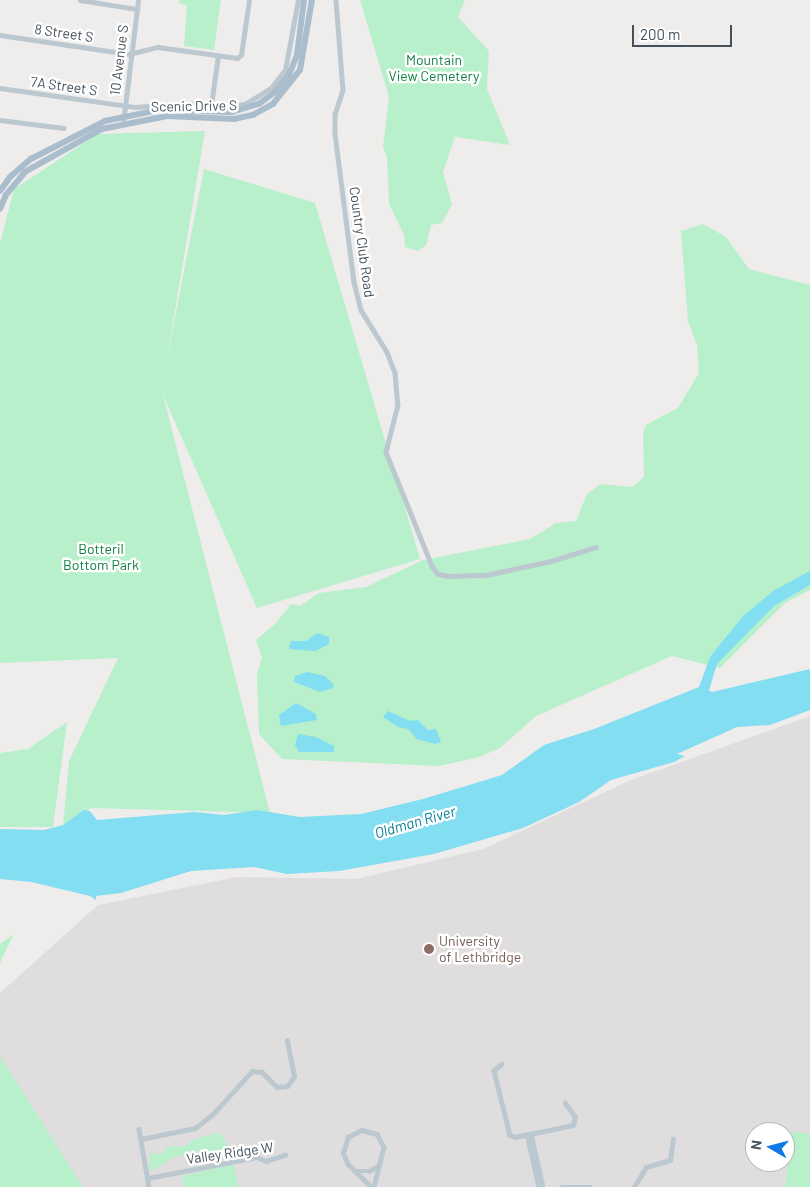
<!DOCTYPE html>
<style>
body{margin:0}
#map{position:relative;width:810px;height:1187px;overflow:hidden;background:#efecec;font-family:Barlow,sans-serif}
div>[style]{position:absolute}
.education>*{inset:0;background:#e0ddde}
.green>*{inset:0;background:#b7f0cb}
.water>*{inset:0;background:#82def0}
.minor>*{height:4.5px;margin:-2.25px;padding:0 2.25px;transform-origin:2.25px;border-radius:2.25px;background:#bcc8d0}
.major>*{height:5.5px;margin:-2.75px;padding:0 2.75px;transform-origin:2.75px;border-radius:2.75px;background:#aabdcd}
.dots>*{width:14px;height:14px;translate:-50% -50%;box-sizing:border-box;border:2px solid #fff;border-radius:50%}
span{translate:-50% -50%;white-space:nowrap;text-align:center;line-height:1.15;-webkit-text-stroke:5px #fff;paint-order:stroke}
.street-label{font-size:14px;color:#44515b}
.park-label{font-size:14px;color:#127f43}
.education-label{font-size:14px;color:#785e54}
.left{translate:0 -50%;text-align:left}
.water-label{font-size:15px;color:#077e96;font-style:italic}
.north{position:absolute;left:745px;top:1122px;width:50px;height:50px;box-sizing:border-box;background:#fff;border:1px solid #b4b9bd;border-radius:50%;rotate:278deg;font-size:14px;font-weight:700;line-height:20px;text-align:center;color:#44515b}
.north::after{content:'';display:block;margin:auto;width:18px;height:22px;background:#1077e6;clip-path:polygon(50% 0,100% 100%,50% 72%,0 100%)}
.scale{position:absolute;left:632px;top:25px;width:100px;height:22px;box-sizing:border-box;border:2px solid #44515b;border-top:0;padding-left:6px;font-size:15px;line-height:18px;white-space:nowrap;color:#44515b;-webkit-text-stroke:4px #fff;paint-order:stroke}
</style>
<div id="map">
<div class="education">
<div style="clip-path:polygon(evenodd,810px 716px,810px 1187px,0 1187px,0 993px,98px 905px,237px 877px,356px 879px,483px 849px,631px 780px,810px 716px,755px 1132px,785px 1132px,785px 1162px,755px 1162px,755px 1132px)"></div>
</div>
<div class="green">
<div style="clip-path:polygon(221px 0,214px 50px,184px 46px,187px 5px,180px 4px,179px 0)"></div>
<div style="clip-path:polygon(360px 0,465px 0,458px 17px,489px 51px,487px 89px,510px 145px,455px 137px,443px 172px,452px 204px,442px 223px,431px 225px,426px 245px,418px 251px,405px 247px,404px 235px,389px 204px,387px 157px,383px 147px,389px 97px)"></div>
<div style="clip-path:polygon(205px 131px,167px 358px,204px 169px,315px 203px,420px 559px,257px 608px,163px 395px,270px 813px,91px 808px,63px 825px,69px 761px,118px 658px,0 663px,0 243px,14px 189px,98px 134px)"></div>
<div style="clip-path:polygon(703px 224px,726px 237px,749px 269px,810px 285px,810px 590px,785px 603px,720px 668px,672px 656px,536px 716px,500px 748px,479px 757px,439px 766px,282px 759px,259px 734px,257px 674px,262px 657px,256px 640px,276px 623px,291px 604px,300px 606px,319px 593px,366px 587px,423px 560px,530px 539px,556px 523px,576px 521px,587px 494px,601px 484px,632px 487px,644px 477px,643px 433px,646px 425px,678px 408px,699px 373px,697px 345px,688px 321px,681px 231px)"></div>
<div style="clip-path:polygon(67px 722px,53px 827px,0 827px,0 753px,28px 749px)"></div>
<div style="clip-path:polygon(14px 934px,0 963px,0 944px)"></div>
<div style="clip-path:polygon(0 1056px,83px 1187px,0 1187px)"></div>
<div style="clip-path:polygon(791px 1132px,810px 1134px,810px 1187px,785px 1187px)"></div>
<div style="clip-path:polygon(217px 1133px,222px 1136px,229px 1148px,225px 1157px,210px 1156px,202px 1150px,199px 1158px,177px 1156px,149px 1172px,150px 1153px,162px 1154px,167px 1147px,186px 1146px,192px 1140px)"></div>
<div style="clip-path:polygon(233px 1164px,239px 1187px,184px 1187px,182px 1176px)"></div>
</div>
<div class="water">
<div style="clip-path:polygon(810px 571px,810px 585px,774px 606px,717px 664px,709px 690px,712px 692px,810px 669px,810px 710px,770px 725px,737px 727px,677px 754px,685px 756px,674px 762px,611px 780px,579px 802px,523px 828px,434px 854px,339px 871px,287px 874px,254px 867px,191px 871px,121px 893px,96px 896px,96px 900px,90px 896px,31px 882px,0 879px,0 829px,44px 830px,63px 825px,84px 810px,90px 811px,97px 820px,194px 812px,224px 815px,257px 810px,300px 817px,361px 814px,423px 799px,502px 775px,544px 745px,594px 729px,699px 687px,710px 657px,743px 616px,773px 591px)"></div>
<div style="clip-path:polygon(317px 633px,329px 637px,329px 644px,315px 651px,289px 649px,291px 641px,306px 641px)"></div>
<div style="clip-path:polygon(307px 672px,325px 676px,333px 684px,333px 688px,320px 692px,294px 682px,295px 676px)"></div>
<div style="clip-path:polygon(296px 703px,316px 714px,317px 720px,281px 726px,279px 715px)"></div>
<div style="clip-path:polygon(388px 711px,410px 721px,418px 720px,428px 730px,436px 729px,441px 742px,435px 744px,417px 739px,408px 729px,398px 727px,383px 717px)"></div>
<div style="clip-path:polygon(298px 734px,316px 737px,334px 746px,334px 752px,299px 752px,295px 745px)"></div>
</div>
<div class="minor">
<div style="left:80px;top:0;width:58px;rotate:9deg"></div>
<div style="left:336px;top:0;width:90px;rotate:85.6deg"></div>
<div style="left:343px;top:90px;width:25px;rotate:108deg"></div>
<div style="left:335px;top:114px;width:20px;rotate:90deg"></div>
<div style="left:335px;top:134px;width:149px;rotate:82.7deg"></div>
<div style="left:354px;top:282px;width:29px;rotate:76deg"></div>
<div style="left:361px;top:310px;width:49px;rotate:58.2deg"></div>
<div style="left:387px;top:352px;width:22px;rotate:69deg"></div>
<div style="left:395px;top:373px;width:32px;rotate:85deg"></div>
<div style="left:398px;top:405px;width:49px;rotate:104.3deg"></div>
<div style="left:386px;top:452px;width:123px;rotate:68deg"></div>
<div style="left:432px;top:566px;width:10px;rotate:53deg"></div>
<div style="left:438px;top:574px;width:10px;rotate:11deg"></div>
<div style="left:448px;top:576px;width:38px;rotate:-2deg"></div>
<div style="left:486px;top:575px;width:66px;rotate:-12.2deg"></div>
<div style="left:551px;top:561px;width:47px;rotate:-17.3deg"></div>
<div style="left:0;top:35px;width:130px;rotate:8.4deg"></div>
<div style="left:129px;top:54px;width:30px;rotate:-14deg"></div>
<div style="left:158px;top:47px;width:80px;rotate:7.9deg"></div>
<div style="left:237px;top:58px;width:5px;rotate:-37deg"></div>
<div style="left:241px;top:55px;width:56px;rotate:-81.7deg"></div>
<div style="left:0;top:88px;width:137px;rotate:8deg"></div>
<div style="left:136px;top:107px;width:49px;rotate:-4.7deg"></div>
<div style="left:185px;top:103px;width:40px;rotate:4.3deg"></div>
<div style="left:225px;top:106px;width:20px;rotate:-6deg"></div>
<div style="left:245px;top:104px;width:31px;rotate:-32deg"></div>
<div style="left:271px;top:88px;width:23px;rotate:-52deg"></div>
<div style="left:285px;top:70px;width:71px;rotate:-79.5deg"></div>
<div style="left:211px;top:105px;width:49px;rotate:-81.9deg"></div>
<div style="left:0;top:120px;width:64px;rotate:7.1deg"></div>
<div style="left:123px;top:123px;width:124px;rotate:-83deg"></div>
<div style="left:502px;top:1064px;width:11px;rotate:139deg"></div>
<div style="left:494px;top:1071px;width:66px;rotate:76deg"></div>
<div style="left:510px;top:1135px;width:5px;rotate:22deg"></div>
<div style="left:515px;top:1137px;width:59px;rotate:-11.7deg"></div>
<div style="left:573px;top:1125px;width:8px;rotate:-76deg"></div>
<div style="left:575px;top:1117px;width:17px;rotate:-126deg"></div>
<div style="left:139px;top:1129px;width:59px;rotate:80.2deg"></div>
<div style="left:527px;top:1134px;width:54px;rotate:77.2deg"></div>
<div style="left:531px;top:1134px;width:54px;rotate:77.2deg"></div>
<div style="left:141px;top:1139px;width:55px;rotate:-11.5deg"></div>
<div style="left:195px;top:1128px;width:23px;rotate:-38deg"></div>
<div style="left:213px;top:1114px;width:58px;rotate:-47.8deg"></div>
<div style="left:252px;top:1071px;width:10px;rotate:6deg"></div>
<div style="left:262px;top:1072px;width:21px;rotate:45deg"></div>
<div style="left:277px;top:1087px;width:10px;rotate:-6deg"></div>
<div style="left:287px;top:1086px;width:11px;rotate:-52deg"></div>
<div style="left:294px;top:1077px;width:37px;rotate:-101deg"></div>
<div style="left:357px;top:1171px;width:12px"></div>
<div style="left:369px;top:1171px;width:10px;rotate:-29deg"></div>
<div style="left:148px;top:1178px;width:111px;rotate:-10.9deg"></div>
<div style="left:257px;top:1157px;width:10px;rotate:24deg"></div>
<div style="left:266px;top:1161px;width:20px;rotate:-18deg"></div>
<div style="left:371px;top:1187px;width:32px;rotate:-136deg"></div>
<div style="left:348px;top:1165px;width:13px;rotate:-113deg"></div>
<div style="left:343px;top:1153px;width:17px;rotate:-73deg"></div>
<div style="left:348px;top:1137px;width:16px;rotate:-27deg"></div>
<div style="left:362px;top:1130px;width:16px;rotate:15deg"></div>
<div style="left:377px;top:1134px;width:15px;rotate:62deg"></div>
<div style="left:384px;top:1147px;width:41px;rotate:104deg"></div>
<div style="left:562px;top:1187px;width:29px"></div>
<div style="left:634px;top:1187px;width:23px;rotate:-59deg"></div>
<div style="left:646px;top:1167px;width:25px;rotate:-16deg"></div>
<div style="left:670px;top:1160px;width:21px;rotate:-82deg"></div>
</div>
<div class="major">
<div style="left:0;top:191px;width:17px;rotate:-54deg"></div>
<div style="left:10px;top:177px;width:28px;rotate:-41deg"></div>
<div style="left:31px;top:159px;width:83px;rotate:-27.2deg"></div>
<div style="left:105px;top:121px;width:55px;rotate:-11.5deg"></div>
<div style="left:159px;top:110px;width:73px;rotate:1.6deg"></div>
<div style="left:232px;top:112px;width:28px;rotate:-17deg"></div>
<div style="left:259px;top:104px;width:20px;rotate:-37deg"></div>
<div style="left:275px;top:92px;width:22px;rotate:-51deg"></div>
<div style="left:289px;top:75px;width:22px;rotate:-68deg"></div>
<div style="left:297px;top:55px;width:55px;rotate:-82.7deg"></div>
<div style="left:0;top:209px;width:15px;rotate:-67deg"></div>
<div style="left:6px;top:195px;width:30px;rotate:-50deg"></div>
<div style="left:25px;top:172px;width:88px;rotate:-29.2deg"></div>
<div style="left:102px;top:129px;width:66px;rotate:-11.3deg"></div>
<div style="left:167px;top:116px;width:67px;rotate:2.6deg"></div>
<div style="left:234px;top:119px;width:19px;rotate:-12deg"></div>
<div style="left:253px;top:115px;width:23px;rotate:-29deg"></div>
<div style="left:273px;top:104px;width:43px;rotate:-51.5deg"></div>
<div style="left:300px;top:70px;width:71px;rotate:-80.3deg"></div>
</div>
<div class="dots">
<div style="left:429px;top:949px;background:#8d6e63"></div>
</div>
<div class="street-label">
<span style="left:64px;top:33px;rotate:8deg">8 Street S</span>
<span style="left:119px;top:60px;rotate:-83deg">10 Avenue S</span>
<span style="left:64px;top:86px;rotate:8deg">7A Street S</span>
<span style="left:194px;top:106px;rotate:-1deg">Scenic Drive S</span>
<span style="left:362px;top:242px;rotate:82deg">Country Club Road</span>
<span style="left:230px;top:1153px;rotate:-8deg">Valley Ridge W</span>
</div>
<div class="park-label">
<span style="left:434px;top:68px">Mountain<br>View Cemetery</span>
<span style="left:101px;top:557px">Botteril<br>Bottom Park</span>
</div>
<div class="education-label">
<span class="left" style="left:439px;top:949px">University<br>of Lethbridge</span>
</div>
<div class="water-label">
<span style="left:415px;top:822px;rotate:-16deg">Oldman River</span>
</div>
<div class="north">N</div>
<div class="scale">200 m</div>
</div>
